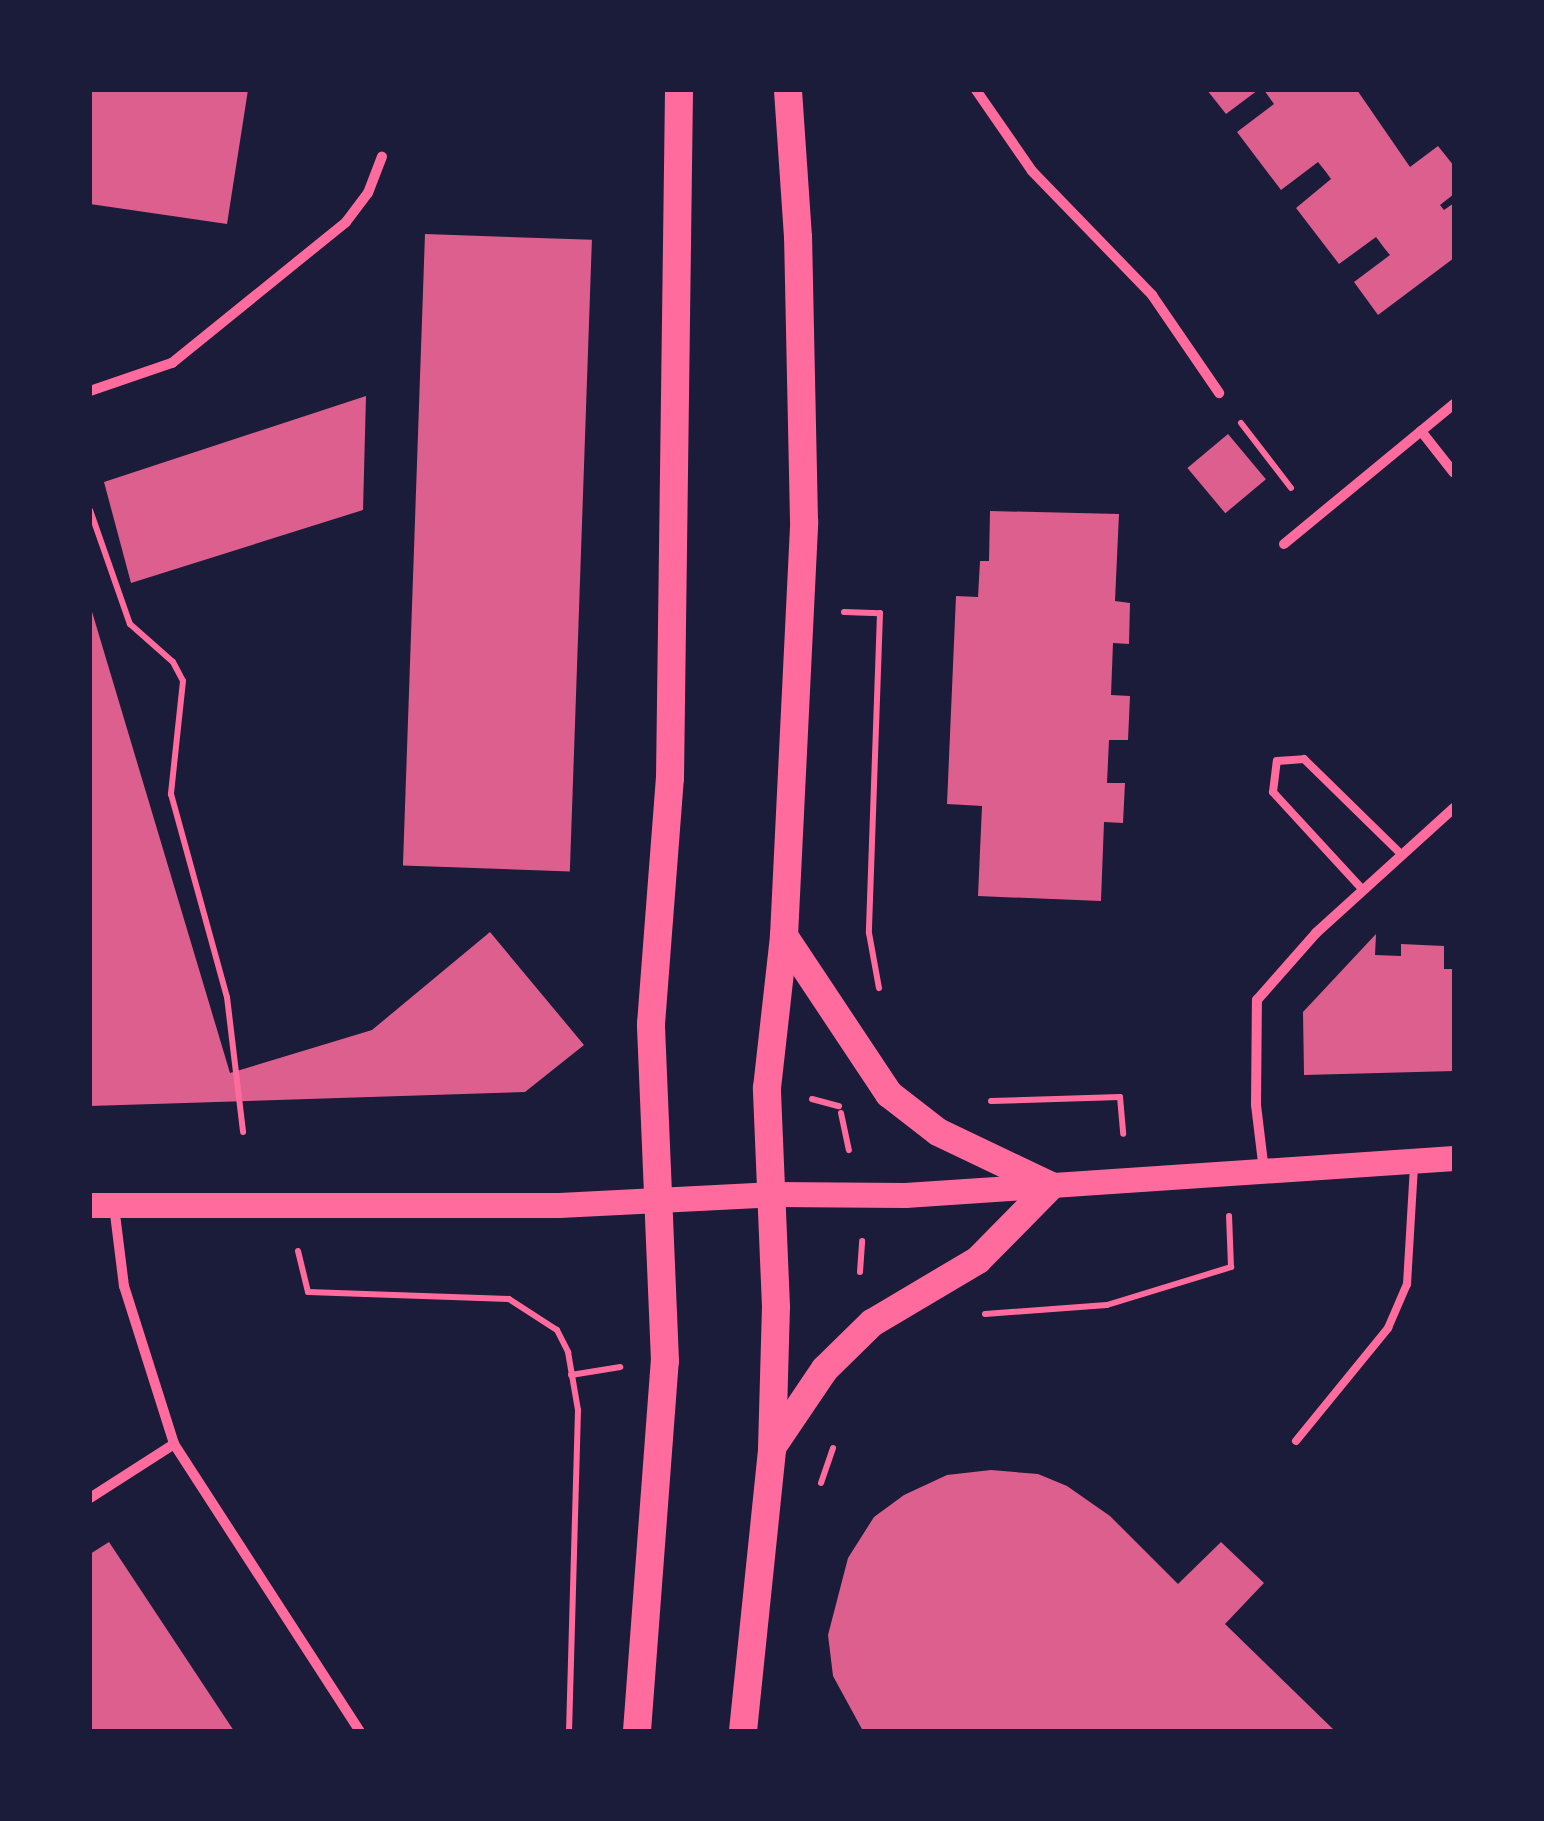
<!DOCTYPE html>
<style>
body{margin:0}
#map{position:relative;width:1544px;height:1821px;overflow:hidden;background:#1b1b3a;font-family:Rubik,sans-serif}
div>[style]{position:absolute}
.building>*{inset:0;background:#dd5f8e;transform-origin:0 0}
.path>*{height:6px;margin:-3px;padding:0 3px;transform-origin:3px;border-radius:3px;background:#ff6b9d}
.service>*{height:8px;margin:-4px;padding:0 4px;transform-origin:4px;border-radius:4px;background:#ff6b9d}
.minor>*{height:10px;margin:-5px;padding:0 5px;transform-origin:5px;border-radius:5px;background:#ff6b9d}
.primary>*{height:25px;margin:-12.5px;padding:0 12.5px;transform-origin:12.5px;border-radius:12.5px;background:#ff6b9d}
.trunk>*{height:28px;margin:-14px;padding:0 14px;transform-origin:14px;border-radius:14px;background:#ff6b9d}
span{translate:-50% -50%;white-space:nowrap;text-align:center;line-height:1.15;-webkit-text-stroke:9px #1b1b3a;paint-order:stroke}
.frame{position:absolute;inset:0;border:92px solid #1b1b3a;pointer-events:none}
</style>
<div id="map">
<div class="building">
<div style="clip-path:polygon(90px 90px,248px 90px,227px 224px,90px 204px)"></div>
<div style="clip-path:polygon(1207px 90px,1258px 90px,1226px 114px)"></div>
<div style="clip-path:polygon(1264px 90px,1357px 90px,1410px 167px,1438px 146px,1454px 166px,1454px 194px,1440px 205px,1444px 210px,1454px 203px,1454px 258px,1378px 315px,1354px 282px,1390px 255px,1385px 249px,1376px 237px,1339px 264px,1296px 208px,1331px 179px,1326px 172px,1318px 162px,1281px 190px,1237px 132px,1274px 104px)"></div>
<div style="left:425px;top:234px;width:167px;height:632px;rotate:2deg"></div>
<div style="clip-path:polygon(366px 396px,363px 510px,131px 583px,104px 482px)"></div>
<div style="left:1228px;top:434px;width:59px;height:53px;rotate:50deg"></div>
<div style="clip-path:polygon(990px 511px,1119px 514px,1115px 601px,1130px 603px,1129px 644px,1113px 643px,1111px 695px,1130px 696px,1128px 740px,1109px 740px,1107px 783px,1125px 783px,1123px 823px,1104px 822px,1101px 901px,978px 896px,982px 806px,947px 804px,956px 596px,978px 597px,980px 561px,989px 561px)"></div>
<div style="clip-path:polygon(90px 605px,230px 1073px,372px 1030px,490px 932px,584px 1045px,525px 1092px,90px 1106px)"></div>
<div style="clip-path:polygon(1376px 934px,1375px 955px,1401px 956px,1401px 944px,1444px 946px,1444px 969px,1454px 969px,1454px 1071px,1304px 1075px,1303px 1012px)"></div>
<div style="clip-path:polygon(991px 1470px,1038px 1474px,1067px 1486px,1110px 1516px,1178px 1584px,1221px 1542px,1264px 1583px,1225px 1624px,1335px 1731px,863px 1731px,833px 1676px,828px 1635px,848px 1558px,874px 1517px,904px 1495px,947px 1475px)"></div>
<div style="clip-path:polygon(109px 1542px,234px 1731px,90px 1731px,90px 1554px)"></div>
</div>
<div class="path">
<div style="left:1241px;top:423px;width:82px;rotate:52.4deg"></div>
<div style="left:90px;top:510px;width:121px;rotate:70.7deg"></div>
<div style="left:130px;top:624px;width:57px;rotate:41.5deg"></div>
<div style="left:173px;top:662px;width:21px;rotate:62deg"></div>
<div style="left:183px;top:681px;width:114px;rotate:96.1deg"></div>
<div style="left:171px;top:794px;width:211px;rotate:74.6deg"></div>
<div style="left:227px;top:997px;width:136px;rotate:83.2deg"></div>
<div style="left:844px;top:612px;width:36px;rotate:2deg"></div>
<div style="left:880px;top:613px;width:320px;rotate:92deg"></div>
<div style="left:869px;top:933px;width:56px;rotate:79.7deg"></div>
<div style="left:812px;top:1099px;width:28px;rotate:15deg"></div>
<div style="left:991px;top:1101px;width:129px;rotate:-1.8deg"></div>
<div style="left:1120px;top:1097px;width:37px;rotate:85deg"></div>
<div style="left:841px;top:1113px;width:38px;rotate:78deg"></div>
<div style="left:298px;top:1251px;width:42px;rotate:76.3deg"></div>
<div style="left:308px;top:1292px;width:201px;rotate:2deg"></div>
<div style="left:509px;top:1299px;width:57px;rotate:32.9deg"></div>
<div style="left:557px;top:1330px;width:25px;rotate:63deg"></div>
<div style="left:568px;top:1352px;width:59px;rotate:80.2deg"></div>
<div style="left:578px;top:1410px;width:321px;rotate:91.6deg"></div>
<div style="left:860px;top:1272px;width:31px;rotate:-86deg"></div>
<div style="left:985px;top:1314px;width:122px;rotate:-4.2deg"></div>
<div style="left:1107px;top:1305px;width:130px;rotate:-17deg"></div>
<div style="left:1231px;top:1267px;width:51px;rotate:-92.2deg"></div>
<div style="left:571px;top:1375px;width:50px;rotate:-9.3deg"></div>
<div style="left:821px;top:1483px;width:37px;rotate:-71deg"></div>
</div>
<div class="service">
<div style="left:1363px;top:890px;width:133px;rotate:-132.6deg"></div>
<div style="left:1273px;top:792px;width:31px;rotate:-83deg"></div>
<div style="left:1277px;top:761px;width:27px;rotate:-4deg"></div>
<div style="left:1304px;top:759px;width:137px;rotate:44.4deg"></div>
<div style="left:1296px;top:1441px;width:146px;rotate:-50.8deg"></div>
<div style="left:1388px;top:1328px;width:48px;rotate:-66.6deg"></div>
<div style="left:1407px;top:1284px;width:117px;rotate:-86.6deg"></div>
</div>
<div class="minor">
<div style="left:976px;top:90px;width:98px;rotate:55.3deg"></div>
<div style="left:1032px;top:171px;width:173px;rotate:45.9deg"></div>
<div style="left:1152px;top:295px;width:119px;rotate:55.6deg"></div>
<div style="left:90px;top:391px;width:87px;rotate:-18.9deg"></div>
<div style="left:172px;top:363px;width:224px;rotate:-39deg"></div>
<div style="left:346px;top:222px;width:36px;rotate:-53deg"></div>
<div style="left:368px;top:193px;width:39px;rotate:-69deg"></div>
<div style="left:1421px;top:431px;width:53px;rotate:51.8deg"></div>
<div style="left:1284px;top:544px;width:220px;rotate:-39.5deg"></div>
<div style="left:1264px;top:1171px;width:66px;rotate:-96.9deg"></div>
<div style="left:1256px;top:1105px;width:105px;rotate:-89.5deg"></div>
<div style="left:1257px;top:1000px;width:89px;rotate:-48.6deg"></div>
<div style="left:1316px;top:933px;width:186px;rotate:-42.2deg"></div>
<div style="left:114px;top:1206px;width:81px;rotate:82.9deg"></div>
<div style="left:124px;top:1286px;width:166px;rotate:72.4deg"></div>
<div style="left:174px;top:1444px;width:342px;rotate:57.1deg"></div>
<div style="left:90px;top:1498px;width:100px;rotate:-32.7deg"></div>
</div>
<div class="primary">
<div style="left:90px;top:1205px;width:469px"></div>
<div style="left:559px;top:1205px;width:215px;rotate:-2.9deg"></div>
<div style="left:774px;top:1194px;width:131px;rotate:0.4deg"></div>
<div style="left:905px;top:1195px;width:550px;rotate:-3.86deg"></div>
</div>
<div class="trunk">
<div style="left:773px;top:1446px;width:93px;rotate:-56deg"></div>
<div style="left:825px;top:1369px;width:66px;rotate:-44.4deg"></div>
<div style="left:872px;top:1323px;width:123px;rotate:-30.7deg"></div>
<div style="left:978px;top:1260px;width:104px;rotate:-45.4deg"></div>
<div style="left:1051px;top:1186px;width:125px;rotate:-154.5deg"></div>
<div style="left:938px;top:1132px;width:62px;rotate:-142.2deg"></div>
<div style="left:889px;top:1094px;width:190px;rotate:-123.6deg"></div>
<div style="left:637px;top:1731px;width:371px;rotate:-85.7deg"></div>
<div style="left:665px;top:1361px;width:337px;rotate:-92.4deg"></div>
<div style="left:651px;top:1024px;width:247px;rotate:-85.6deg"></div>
<div style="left:670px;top:778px;width:688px;rotate:-89.25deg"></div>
<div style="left:743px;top:1731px;width:283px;rotate:-84.1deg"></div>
<div style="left:772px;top:1449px;width:142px;rotate:-88.4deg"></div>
<div style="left:776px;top:1307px;width:219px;rotate:-92.4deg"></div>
<div style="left:767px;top:1088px;width:153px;rotate:-83.6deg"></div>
<div style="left:784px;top:936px;width:415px;rotate:-87.2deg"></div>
<div style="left:804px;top:521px;width:284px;rotate:-91.2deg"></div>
<div style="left:798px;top:237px;width:147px;rotate:-93.9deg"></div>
</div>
<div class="frame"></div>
</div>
